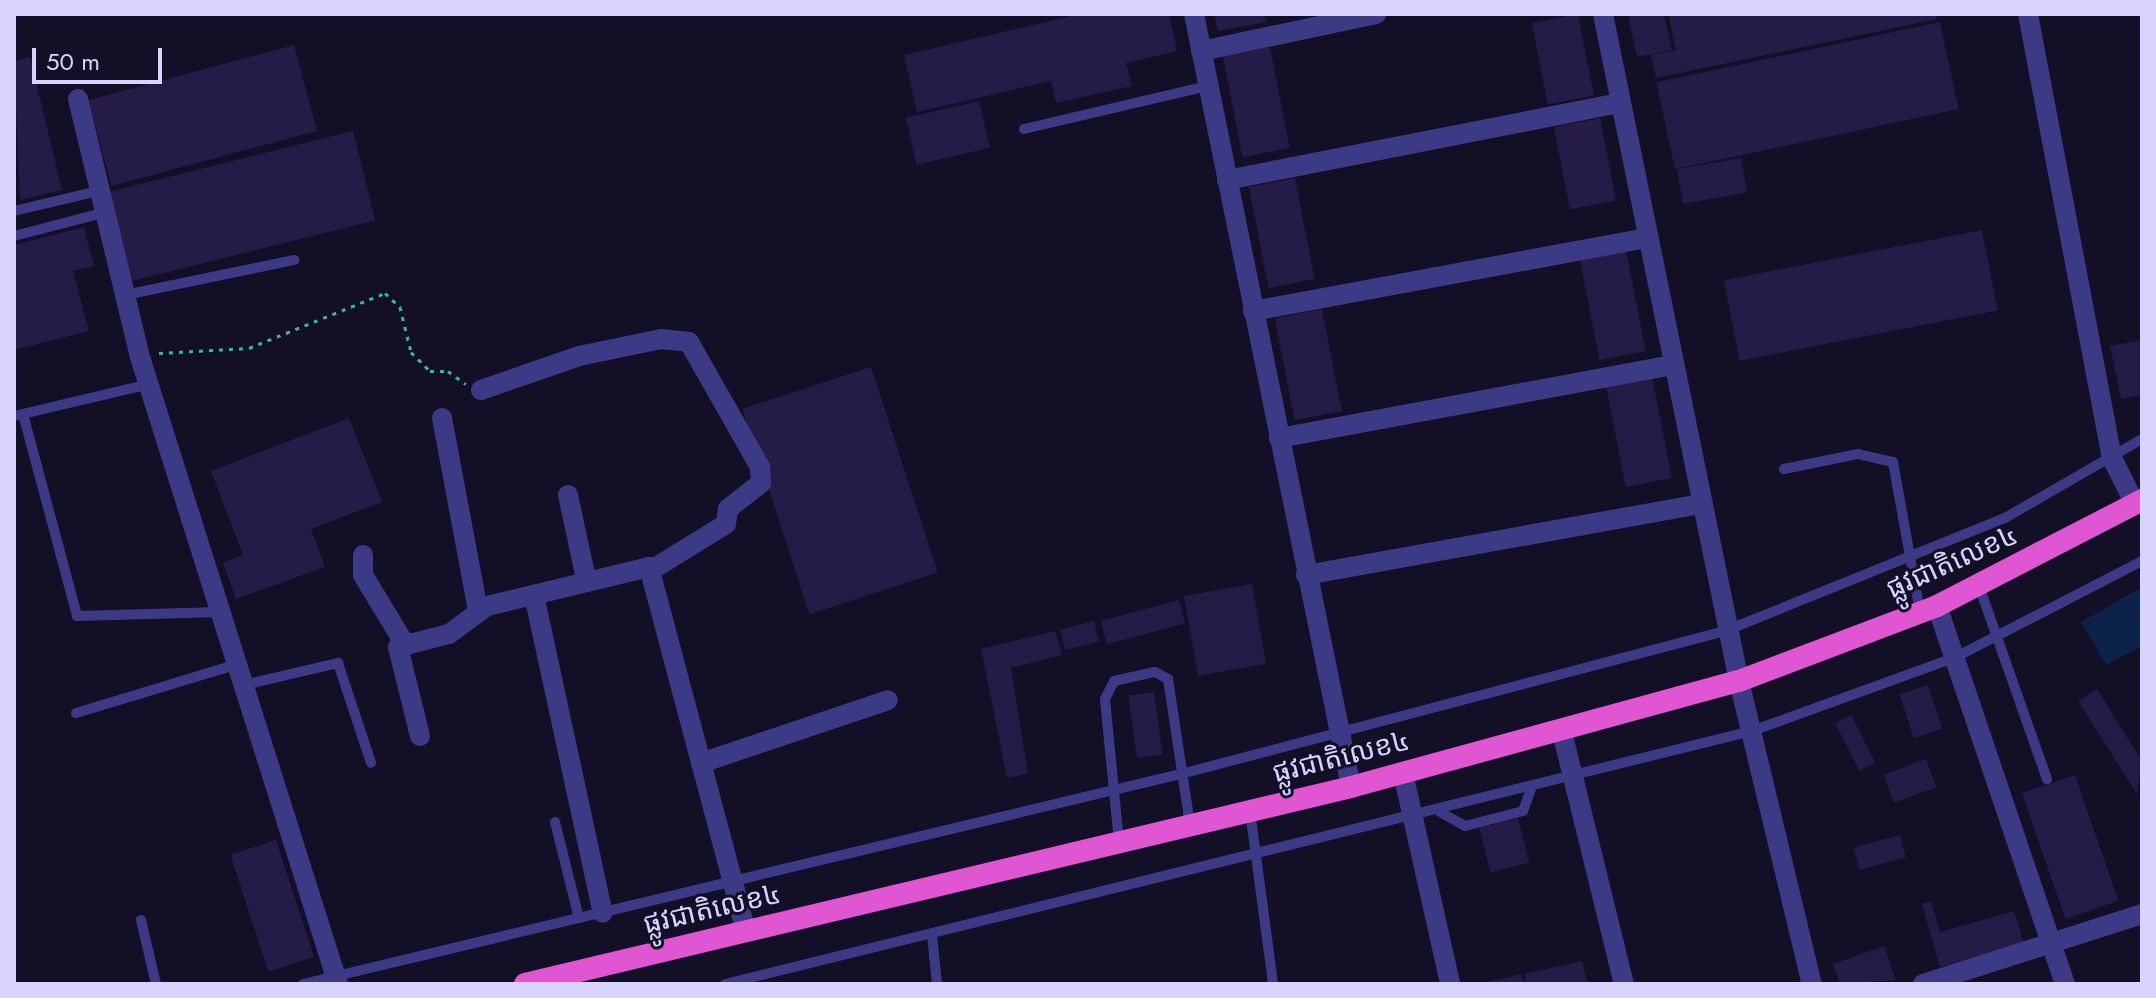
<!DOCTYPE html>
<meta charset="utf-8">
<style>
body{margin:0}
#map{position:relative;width:2156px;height:998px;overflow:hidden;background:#130f26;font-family:Jost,"Noto Sans Khmer",sans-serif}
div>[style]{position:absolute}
.water>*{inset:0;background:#0c2248}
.building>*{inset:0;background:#241b47;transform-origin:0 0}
.path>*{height:3px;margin-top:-1.5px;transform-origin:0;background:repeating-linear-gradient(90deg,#2fb8b0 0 4px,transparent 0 10px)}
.service>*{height:10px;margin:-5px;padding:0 5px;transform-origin:5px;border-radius:5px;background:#3d3a85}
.minor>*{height:20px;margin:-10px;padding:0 10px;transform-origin:10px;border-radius:10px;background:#3d3a85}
.tertiary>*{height:20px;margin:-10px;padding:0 10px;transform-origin:10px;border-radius:10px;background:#3d3a85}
.trunk>*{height:22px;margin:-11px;padding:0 11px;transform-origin:11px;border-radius:11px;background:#e055d1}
span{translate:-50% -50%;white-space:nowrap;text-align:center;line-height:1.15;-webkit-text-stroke:6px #130f26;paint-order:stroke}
.street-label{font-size:28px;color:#d9d4ff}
.frame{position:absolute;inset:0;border:16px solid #d9d4ff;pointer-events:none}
.scale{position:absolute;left:32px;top:48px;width:130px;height:36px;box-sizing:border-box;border:4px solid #d9d4ff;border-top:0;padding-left:10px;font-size:24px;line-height:28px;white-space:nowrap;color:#d9d4ff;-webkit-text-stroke:6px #130f26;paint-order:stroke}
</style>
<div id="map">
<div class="water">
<div style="clip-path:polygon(2142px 587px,2142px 646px,2106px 665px,2081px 622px)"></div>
</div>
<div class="building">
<div style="clip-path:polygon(1080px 14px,1169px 14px,1177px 51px,1126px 63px,1132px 86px,1056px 103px,1051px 81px,917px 112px,904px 55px)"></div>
<div style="clip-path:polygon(1214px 14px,1264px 14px,1266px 22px,1218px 31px)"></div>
<div style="left:1578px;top:14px;width:83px;height:47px;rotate:79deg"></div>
<div style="clip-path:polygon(1628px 14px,1664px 14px,1672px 50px,1637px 57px)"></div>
<div style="clip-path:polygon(1668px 14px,1936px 14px,1937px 19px,1656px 78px,1651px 55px,1676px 50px)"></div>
<div style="left:1940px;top:22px;width:89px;height:290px;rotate:78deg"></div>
<div style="left:294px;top:45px;width:89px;height:213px;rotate:75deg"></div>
<div style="left:1270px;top:47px;width:103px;height:48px;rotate:79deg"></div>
<div style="clip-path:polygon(30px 57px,62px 190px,20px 200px,14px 61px)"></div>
<div style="left:979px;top:101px;width:48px;height:75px;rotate:77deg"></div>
<div style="left:1600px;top:118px;width:84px;height:47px;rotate:79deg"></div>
<div style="left:353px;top:131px;width:92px;height:253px;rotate:76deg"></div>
<div style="left:1741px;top:158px;width:35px;height:65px;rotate:80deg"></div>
<div style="left:1295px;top:178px;width:103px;height:47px;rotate:79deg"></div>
<div style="clip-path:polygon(84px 227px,94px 266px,73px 271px,89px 331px,14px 350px,14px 245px)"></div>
<div style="left:1982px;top:230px;width:82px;height:263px;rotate:79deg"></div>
<div style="left:1626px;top:250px;width:103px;height:47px;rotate:79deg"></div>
<div style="left:1322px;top:309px;width:104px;height:48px;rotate:79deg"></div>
<div style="clip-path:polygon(2142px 340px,2142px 395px,2121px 399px,2110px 346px)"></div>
<div style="left:871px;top:367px;width:216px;height:135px;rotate:72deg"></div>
<div style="left:1652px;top:376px;width:104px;height:47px;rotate:79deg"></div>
<div style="clip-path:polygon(349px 418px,382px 502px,311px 529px,325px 567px,236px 599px,223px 563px,243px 555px,211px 471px)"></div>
<div style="left:1252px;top:584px;width:81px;height:69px;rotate:80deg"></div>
<div style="left:1179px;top:600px;width:24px;height:81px;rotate:75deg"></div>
<div style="left:1094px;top:621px;width:21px;height:35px;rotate:76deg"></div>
<div style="clip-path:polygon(1055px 631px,1062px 655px,1011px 668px,1028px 774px,1007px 778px,981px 649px)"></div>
<div style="left:1928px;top:685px;width:46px;height:30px;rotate:72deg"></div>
<div style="clip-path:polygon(2097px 689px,2142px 761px,2137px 794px,2078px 701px)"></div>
<div style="left:1154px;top:692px;width:63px;height:26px;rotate:82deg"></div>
<div style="left:1851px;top:715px;width:54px;height:18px;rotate:63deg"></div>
<div style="left:1926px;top:759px;width:30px;height:45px;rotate:70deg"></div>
<div style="left:2075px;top:775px;width:133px;height:56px;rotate:71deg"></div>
<div style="left:1518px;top:818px;width:46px;height:40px;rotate:76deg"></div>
<div style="left:1900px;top:835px;width:23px;height:48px;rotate:75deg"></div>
<div style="left:276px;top:840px;width:123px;height:48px;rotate:72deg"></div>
<div style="clip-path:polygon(1931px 901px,1940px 932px,2014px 911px,2024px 943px,1940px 967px,1922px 904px)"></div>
<div style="clip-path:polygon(1884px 946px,1896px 980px,1840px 984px,1833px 964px)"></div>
<div style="clip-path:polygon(1582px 961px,1588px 984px,1526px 984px,1524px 974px)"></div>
<div style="clip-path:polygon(1521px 974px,1523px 984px,1483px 984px,1483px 983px)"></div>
</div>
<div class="path">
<div style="left:159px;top:353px;width:90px;rotate:-3.2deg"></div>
<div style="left:249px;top:348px;width:147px;rotate:-22deg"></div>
<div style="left:385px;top:293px;width:21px;rotate:43deg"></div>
<div style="left:400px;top:307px;width:46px;rotate:76.3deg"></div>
<div style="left:411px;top:352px;width:27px;rotate:45deg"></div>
<div style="left:430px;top:371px;width:18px"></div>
<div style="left:448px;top:371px;width:22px;rotate:36deg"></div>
</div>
<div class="service">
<div style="left:1024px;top:129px;width:188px;rotate:-13.2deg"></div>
<div style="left:14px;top:211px;width:86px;rotate:-13.4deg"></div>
<div style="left:14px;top:236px;width:92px;rotate:-14.5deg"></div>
<div style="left:125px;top:295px;width:173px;rotate:-11.7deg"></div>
<div style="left:23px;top:414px;width:209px;rotate:75deg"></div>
<div style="left:77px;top:616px;width:144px;rotate:-1.6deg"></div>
<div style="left:14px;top:416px;width:139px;rotate:-13.3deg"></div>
<div style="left:1784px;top:469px;width:76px;rotate:-11.5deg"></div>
<div style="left:1858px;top:454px;width:36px;rotate:13deg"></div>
<div style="left:1893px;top:462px;width:152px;rotate:79.8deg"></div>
<div style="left:1979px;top:586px;width:205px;rotate:70.6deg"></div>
<div style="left:244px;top:685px;width:97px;rotate:-13.2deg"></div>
<div style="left:338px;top:663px;width:105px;rotate:71.7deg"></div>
<div style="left:76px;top:713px;width:169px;rotate:-16.8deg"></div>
<div style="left:1250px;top:811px;width:175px;rotate:82.4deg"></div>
<div style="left:1440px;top:812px;width:29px;rotate:29deg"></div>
<div style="left:1465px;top:826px;width:60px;rotate:-14.5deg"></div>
<div style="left:1523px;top:811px;width:23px;rotate:-70deg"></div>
<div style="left:555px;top:822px;width:99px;rotate:76deg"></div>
<div style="left:1119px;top:842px;width:144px;rotate:-95.6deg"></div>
<div style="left:1105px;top:699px;width:20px;rotate:-63deg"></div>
<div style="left:1114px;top:681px;width:42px;rotate:-12.4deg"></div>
<div style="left:1155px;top:672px;width:15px;rotate:28deg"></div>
<div style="left:1168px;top:679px;width:148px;rotate:81.4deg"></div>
<div style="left:141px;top:920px;width:66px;rotate:76.8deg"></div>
<div style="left:932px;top:935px;width:49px;rotate:84.2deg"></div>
<div style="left:303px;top:984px;width:903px;rotate:-13.45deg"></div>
<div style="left:1181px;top:774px;width:562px;rotate:-14.73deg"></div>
<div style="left:1725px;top:631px;width:302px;rotate:-22deg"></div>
<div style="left:2005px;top:518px;width:158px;rotate:-30deg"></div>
<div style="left:725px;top:984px;width:1058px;rotate:-13.84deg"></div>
<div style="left:1752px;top:731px;width:217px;rotate:-19.9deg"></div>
<div style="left:1956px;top:657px;width:209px;rotate:-27.3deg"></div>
</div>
<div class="minor">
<div style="left:1194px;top:14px;width:789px;rotate:78.52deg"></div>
<div style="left:2028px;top:14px;width:452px;rotate:79.3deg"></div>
<div style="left:2112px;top:458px;width:51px;rotate:63.4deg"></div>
<div style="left:1201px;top:51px;width:179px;rotate:-11.9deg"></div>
<div style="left:78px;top:99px;width:262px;rotate:76.5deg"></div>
<div style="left:139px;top:354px;width:661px;rotate:72.47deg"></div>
<div style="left:1227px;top:180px;width:401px;rotate:-11.1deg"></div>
<div style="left:1253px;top:311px;width:402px;rotate:-10.5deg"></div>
<div style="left:481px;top:390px;width:104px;rotate:-19.1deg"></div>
<div style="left:579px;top:356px;width:84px;rotate:-11.7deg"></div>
<div style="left:661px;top:339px;width:28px;rotate:6deg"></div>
<div style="left:689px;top:342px;width:144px;rotate:60.4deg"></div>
<div style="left:760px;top:467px;width:16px;rotate:86deg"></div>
<div style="left:761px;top:483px;width:42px;rotate:141.8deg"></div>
<div style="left:728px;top:509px;width:15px;rotate:98deg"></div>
<div style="left:726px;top:524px;width:89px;rotate:148.3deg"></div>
<div style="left:442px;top:418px;width:195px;rotate:79.4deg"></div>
<div style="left:1279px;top:438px;width:401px;rotate:-10.5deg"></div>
<div style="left:568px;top:495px;width:86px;rotate:77.9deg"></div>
<div style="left:363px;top:555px;width:20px;rotate:90deg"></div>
<div style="left:363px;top:575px;width:83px;rotate:58.8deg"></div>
<div style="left:1306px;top:575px;width:401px;rotate:-10.2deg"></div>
<div style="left:534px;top:595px;width:325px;rotate:77.8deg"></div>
<div style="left:1937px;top:606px;width:399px;rotate:71.3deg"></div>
<div style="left:1739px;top:681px;width:312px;rotate:76.5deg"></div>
<div style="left:1562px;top:732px;width:260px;rotate:76.2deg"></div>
<div style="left:420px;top:736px;width:92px;rotate:-103.9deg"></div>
<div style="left:398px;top:647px;width:53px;rotate:-14.3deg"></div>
<div style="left:449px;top:634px;width:47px;rotate:-36.4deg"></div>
<div style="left:487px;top:606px;width:167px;rotate:-13.5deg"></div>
<div style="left:649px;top:567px;width:377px;rotate:75.1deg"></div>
<div style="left:701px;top:763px;width:197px;rotate:-18.6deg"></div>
<div style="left:1403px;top:773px;width:216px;rotate:77.4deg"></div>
<div style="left:1923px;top:984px;width:230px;rotate:-17.7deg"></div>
</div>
<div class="tertiary">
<div style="left:1603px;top:14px;width:681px;rotate:78.48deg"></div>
</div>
<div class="trunk">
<div style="left:525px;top:984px;width:849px;rotate:-13.41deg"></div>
<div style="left:1351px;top:787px;width:402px;rotate:-15.3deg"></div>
<div style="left:1739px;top:681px;width:212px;rotate:-20.7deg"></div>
<div style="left:1937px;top:606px;width:231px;rotate:-27.3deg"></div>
</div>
<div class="street-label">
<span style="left:1952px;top:562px;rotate:-24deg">ផ្លូវជាតិលេខ៤</span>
<span style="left:1341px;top:757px;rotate:-14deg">ផ្លូវជាតិលេខ៤</span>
<span style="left:712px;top:909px;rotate:-13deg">ផ្លូវជាតិលេខ៤</span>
</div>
<div class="frame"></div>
<div class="scale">50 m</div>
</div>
